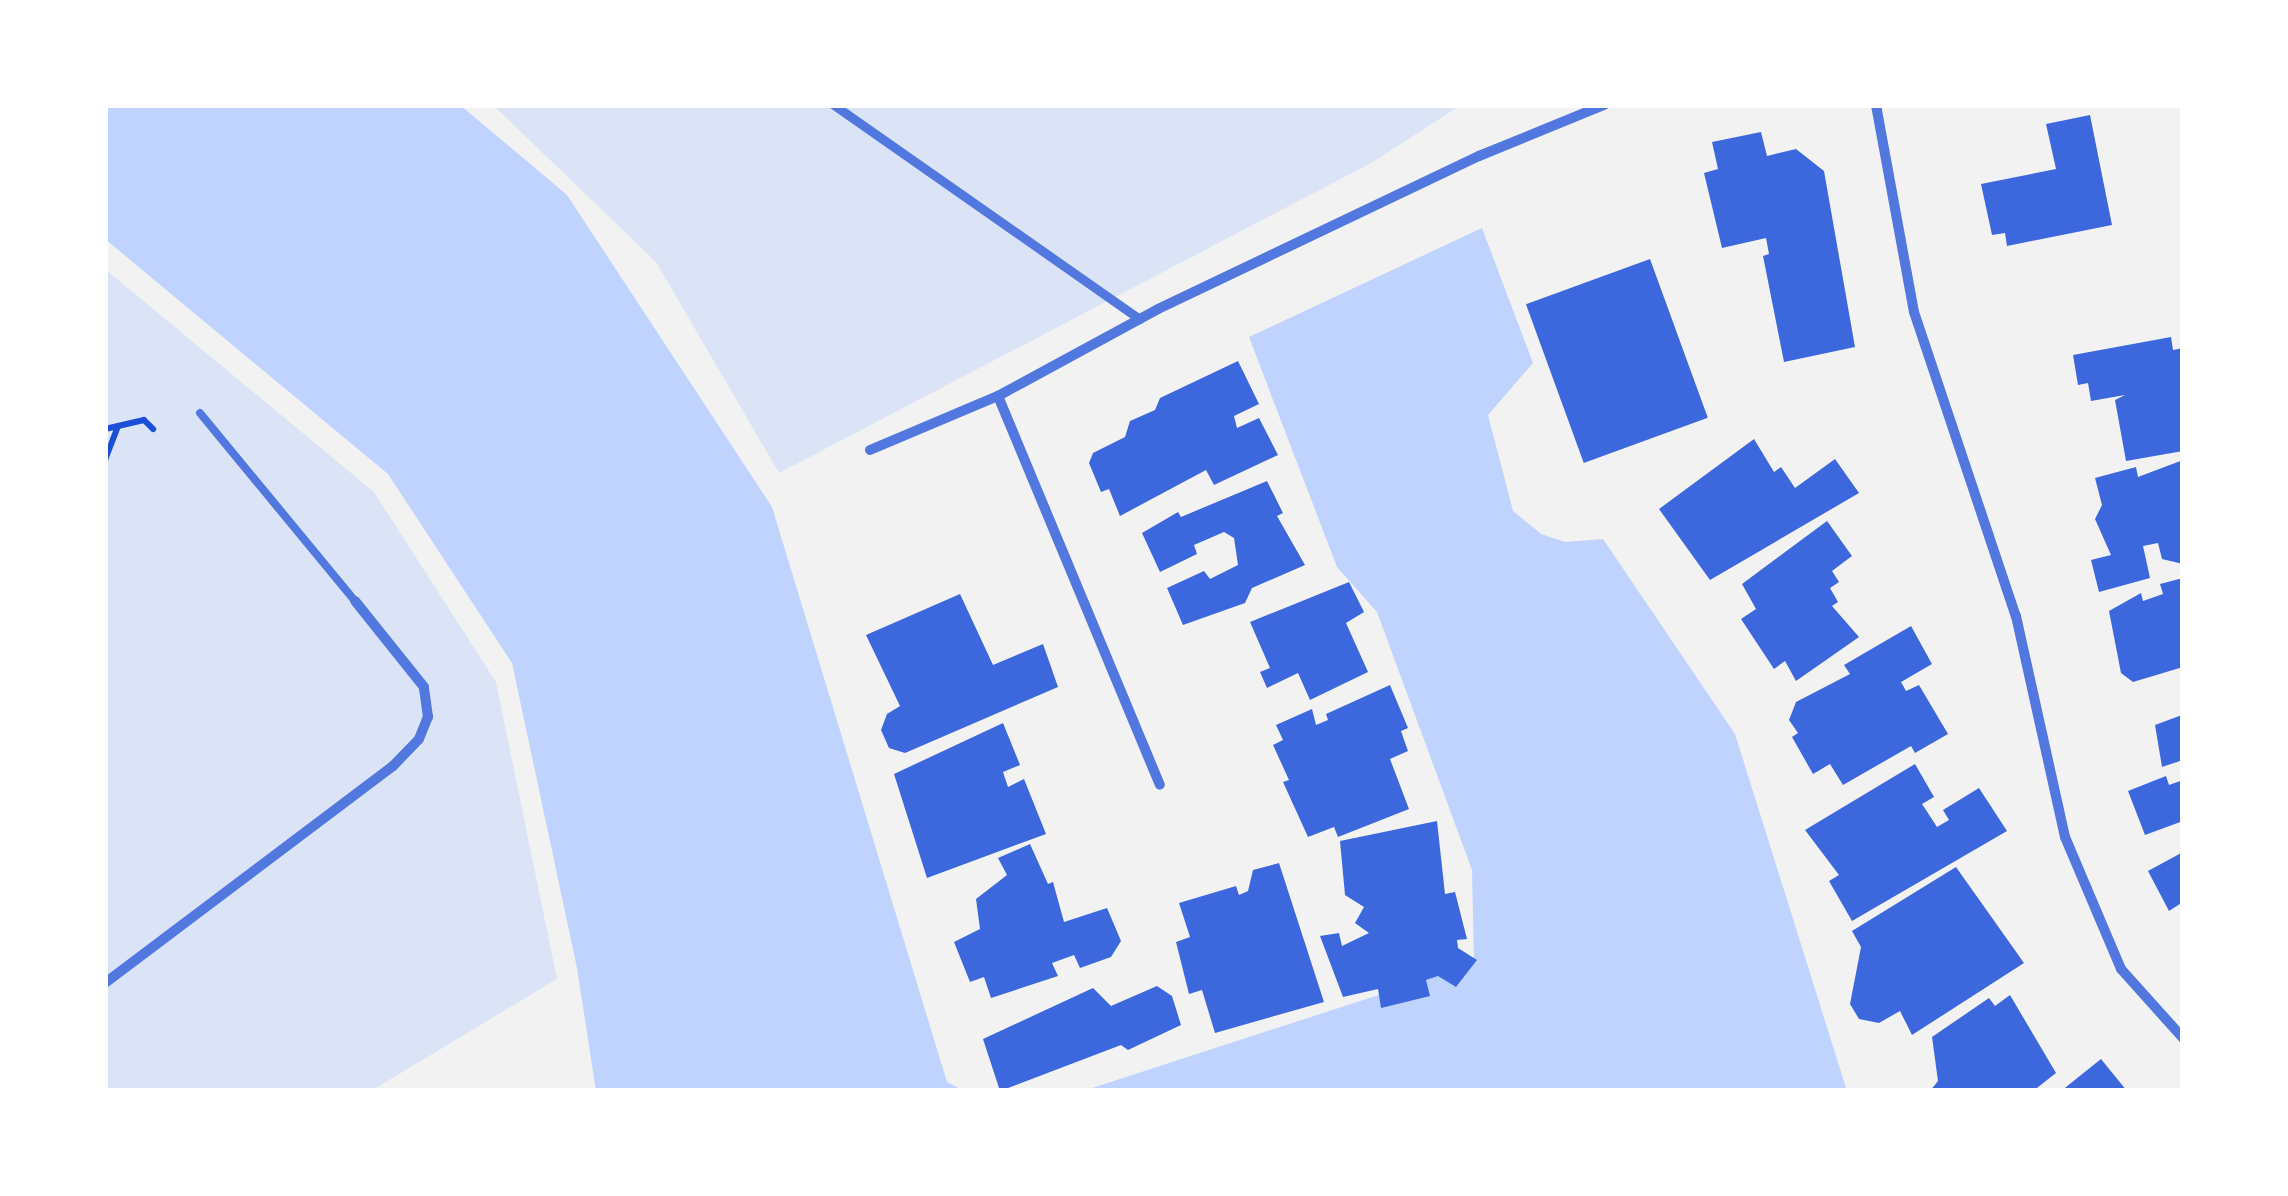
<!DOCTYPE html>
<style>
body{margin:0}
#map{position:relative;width:2288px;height:1196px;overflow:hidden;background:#f2f2f2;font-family:"Roboto Condensed",sans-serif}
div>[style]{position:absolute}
.green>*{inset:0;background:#dbe4f7}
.water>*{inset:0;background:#bfd3fe}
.building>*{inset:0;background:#3d67dc;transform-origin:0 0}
.path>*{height:6px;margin:-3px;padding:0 3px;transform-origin:3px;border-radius:3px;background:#1d4ed8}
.service>*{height:8px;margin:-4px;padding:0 4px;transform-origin:4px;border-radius:4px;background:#5277de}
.pedestrian>*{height:9px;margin:-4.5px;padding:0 4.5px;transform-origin:4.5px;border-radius:4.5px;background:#5277de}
.minor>*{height:10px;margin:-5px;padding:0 5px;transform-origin:5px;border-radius:5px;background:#5277de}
span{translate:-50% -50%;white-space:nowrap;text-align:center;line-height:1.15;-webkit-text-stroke:8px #fff;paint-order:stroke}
.frame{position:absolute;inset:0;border:108px solid #fff;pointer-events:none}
</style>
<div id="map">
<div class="green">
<div style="clip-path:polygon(493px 105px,1461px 105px,1373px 162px,779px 473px,656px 262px)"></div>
<div style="clip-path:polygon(105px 269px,374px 492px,496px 682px,557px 979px,371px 1091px,105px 1091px)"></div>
</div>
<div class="water">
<div style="clip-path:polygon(105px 105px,460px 105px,567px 195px,772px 507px,947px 1082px,964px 1091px,596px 1091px,577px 968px,512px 663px,388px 474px,105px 239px)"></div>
<div style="clip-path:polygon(1482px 228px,1533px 363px,1488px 415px,1513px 511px,1541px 534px,1565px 542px,1603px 539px,1735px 734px,1847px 1091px,1083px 1091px,1474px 964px,1472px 870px,1377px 612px,1337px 567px,1249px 337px)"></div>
</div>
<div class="building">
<div style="clip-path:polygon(2090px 115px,2112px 225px,2007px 246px,2005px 233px,1992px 235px,1981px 184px,2056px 169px,2046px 124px)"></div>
<div style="clip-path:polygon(1761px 132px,1767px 156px,1796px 149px,1824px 171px,1855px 347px,1784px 362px,1763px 256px,1769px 254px,1766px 238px,1722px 248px,1704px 173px,1718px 169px,1712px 142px)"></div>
<div style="left:1650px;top:259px;width:169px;height:132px;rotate:70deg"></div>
<div style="clip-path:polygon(2171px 337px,2173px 350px,2183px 348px,2183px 451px,2126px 461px,2115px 400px,2125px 395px,2091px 401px,2088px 383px,2078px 385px,2073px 355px)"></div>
<div style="clip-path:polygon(1238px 361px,1259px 404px,1234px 416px,1237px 428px,1259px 418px,1278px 455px,1214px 485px,1206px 470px,1120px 516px,1109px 489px,1101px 492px,1089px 463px,1093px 453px,1125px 437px,1130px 421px,1155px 410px,1160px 398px)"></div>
<div style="clip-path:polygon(1754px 439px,1774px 472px,1781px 467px,1795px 488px,1835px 459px,1859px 493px,1710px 580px,1659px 509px)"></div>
<div style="clip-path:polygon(2183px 460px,2183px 564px,2162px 559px,2158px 543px,2143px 546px,2150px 578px,2099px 592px,2091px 560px,2111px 555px,2095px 519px,2102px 505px,2095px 478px,2136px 467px,2138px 477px)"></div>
<div style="clip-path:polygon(1267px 481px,1283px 513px,1277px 516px,1305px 565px,1252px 588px,1245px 603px,1183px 625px,1167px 588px,1204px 571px,1210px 579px,1238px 565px,1234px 538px,1224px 532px,1194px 545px,1197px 554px,1160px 572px,1142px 533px,1178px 512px,1181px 517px)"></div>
<div style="clip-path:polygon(1827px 521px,1852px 556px,1832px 571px,1839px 582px,1830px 588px,1838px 602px,1832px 606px,1859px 637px,1796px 681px,1785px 661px,1774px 669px,1741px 619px,1756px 609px,1742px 584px)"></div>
<div style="clip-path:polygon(2183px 578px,2183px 667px,2133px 682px,2121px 673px,2109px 611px,2141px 593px,2143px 601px,2163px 594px,2160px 584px)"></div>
<div style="clip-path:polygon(1349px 582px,1364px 612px,1346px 623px,1368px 672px,1310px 700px,1298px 673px,1267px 688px,1260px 672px,1270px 668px,1250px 622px)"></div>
<div style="clip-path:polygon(960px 594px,993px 665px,1043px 644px,1058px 687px,905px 753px,889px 748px,881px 730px,887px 714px,900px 706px,866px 635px)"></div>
<div style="clip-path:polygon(1911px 626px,1932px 664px,1901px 682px,1906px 691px,1919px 685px,1948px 734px,1915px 753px,1911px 746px,1843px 785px,1830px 764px,1813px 774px,1792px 737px,1798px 733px,1789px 720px,1796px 702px,1850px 674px,1844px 665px)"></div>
<div style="clip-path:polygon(1390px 685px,1408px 728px,1401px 731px,1408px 751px,1390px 759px,1409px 809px,1338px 837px,1334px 827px,1308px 837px,1283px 782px,1289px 780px,1273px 745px,1283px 740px,1276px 725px,1312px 709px,1316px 725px,1328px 720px,1326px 714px)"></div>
<div style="clip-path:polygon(2183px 706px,2183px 760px,2162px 767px,2155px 725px,2182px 715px)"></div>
<div style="clip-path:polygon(1003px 723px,1020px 765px,1003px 772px,1008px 787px,1024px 779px,1046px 834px,927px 878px,894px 774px)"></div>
<div style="clip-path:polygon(1915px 764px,1934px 797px,1922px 804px,1937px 827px,1949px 820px,1943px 810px,1979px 788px,2007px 831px,1852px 921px,1829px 881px,1839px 875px,1805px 830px)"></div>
<div style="clip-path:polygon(2166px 776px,2169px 785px,2183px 780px,2183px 821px,2145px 835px,2128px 791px)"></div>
<div style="clip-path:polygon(1437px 821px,1445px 894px,1455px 892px,1467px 939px,1457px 940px,1458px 948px,1477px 960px,1456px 987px,1438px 976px,1426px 980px,1430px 996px,1381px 1008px,1378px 989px,1343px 997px,1320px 936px,1339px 933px,1342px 946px,1369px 933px,1355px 923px,1364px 907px,1345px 895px,1340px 841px)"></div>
<div style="clip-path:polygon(1030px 844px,1048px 884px,1053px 882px,1064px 922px,1107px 908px,1121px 941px,1111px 957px,1080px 968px,1074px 955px,1052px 963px,1058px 976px,991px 998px,984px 977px,970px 982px,954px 942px,980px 929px,976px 899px,1007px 875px,998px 858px)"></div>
<div style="clip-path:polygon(2183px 852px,2183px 902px,2169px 911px,2148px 871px)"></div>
<div style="clip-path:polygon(1279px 863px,1324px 1002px,1215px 1033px,1202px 990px,1189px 994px,1176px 942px,1190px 937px,1179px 903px,1236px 886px,1239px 895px,1248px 891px,1253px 870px)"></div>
<div style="clip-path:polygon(1956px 867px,2024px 963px,1912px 1035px,1900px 1011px,1879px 1023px,1859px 1019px,1850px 1004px,1861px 947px,1852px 931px)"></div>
<div style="clip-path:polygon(1157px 986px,1172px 996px,1181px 1025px,1128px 1050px,1121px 1045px,1000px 1091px,983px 1039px,1093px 988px,1111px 1006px)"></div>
<div style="clip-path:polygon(2010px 995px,2056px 1073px,2033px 1091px,1930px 1091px,1938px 1081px,1932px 1037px,1989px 998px,1995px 1006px)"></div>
<div style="clip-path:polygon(2101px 1059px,2127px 1091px,2061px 1091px)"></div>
</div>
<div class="path">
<div style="left:105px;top:429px;width:40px;rotate:-13deg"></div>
<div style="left:144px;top:420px;width:13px;rotate:45deg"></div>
<div style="left:105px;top:460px;width:34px;rotate:-69deg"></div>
</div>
<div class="service">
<div style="left:200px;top:413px;width:244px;rotate:50.5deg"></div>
</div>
<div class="pedestrian">
<div style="left:834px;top:105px;width:373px;rotate:35deg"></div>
</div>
<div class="minor">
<div style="left:1876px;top:105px;width:210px;rotate:79.6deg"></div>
<div style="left:1914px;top:312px;width:321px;rotate:71.5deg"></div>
<div style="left:2016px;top:616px;width:226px;rotate:77.5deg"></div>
<div style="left:2065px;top:837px;width:143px;rotate:67deg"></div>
<div style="left:2121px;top:969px;width:93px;rotate:48.1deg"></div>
<div style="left:998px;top:396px;width:421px;rotate:67.4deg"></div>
<div style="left:870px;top:450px;width:139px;rotate:-22.9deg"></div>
<div style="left:998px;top:396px;width:182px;rotate:-28.5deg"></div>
<div style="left:1158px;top:309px;width:356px;rotate:-25.5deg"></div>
<div style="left:1479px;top:156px;width:135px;rotate:-22.2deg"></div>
<div style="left:105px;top:983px;width:361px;rotate:-37deg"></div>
<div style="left:393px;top:766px;width:37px;rotate:-46deg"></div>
<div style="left:419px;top:739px;width:24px;rotate:-68deg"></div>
<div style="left:428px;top:717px;width:30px;rotate:-98deg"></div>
<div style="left:424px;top:687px;width:110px;rotate:-128.7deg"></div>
</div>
<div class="frame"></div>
</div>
